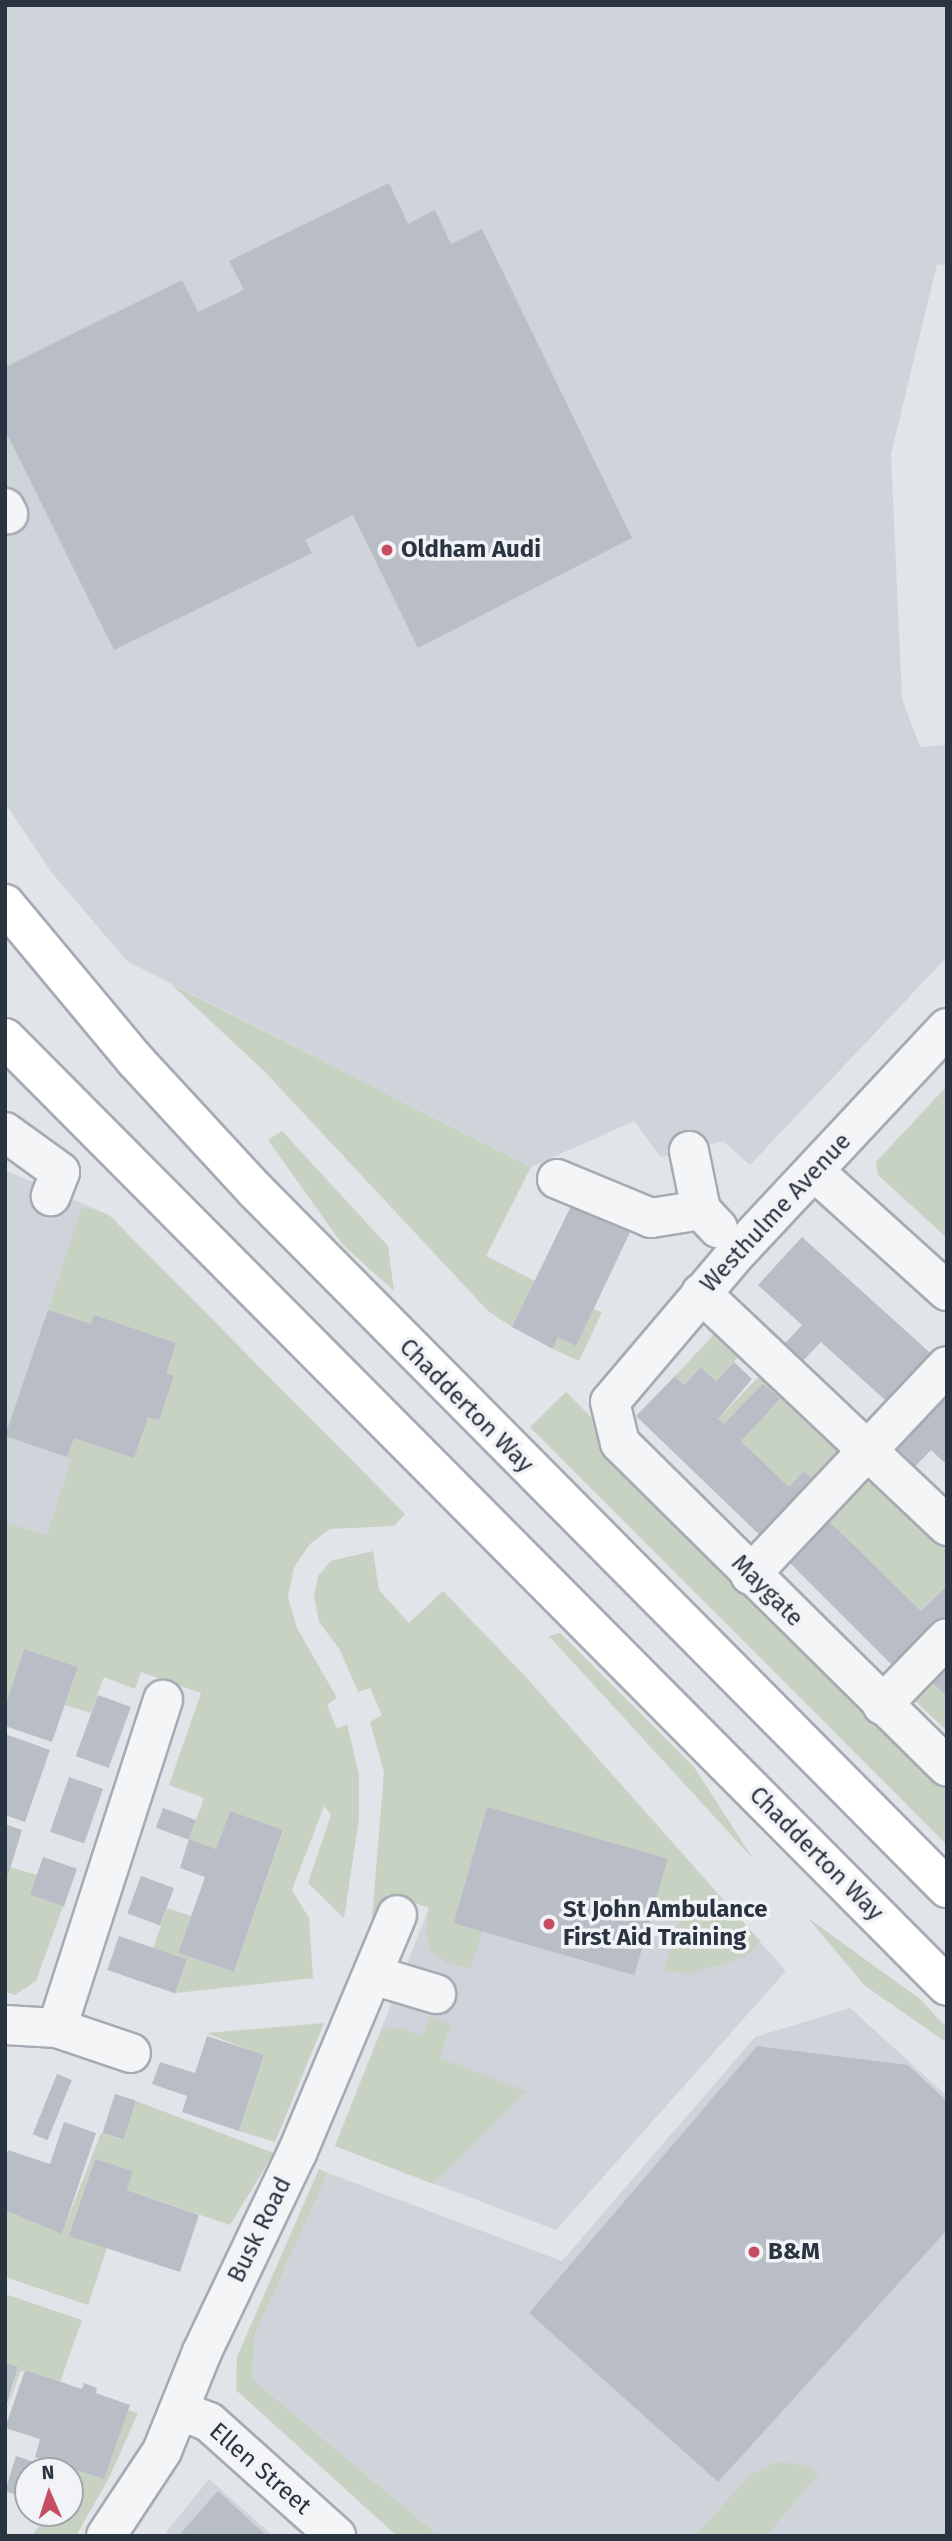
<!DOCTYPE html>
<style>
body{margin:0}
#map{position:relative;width:952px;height:2541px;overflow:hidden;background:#e1e4e9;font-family:"Fira Sans",sans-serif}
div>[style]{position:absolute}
.built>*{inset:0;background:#cfd4db}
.green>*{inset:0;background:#c7d2c3}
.building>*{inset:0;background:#b9bec6;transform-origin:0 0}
.roads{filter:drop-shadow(2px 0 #a6abb3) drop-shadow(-2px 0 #a6abb3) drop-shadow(0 2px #a6abb3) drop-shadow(0 -2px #a6abb3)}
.minor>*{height:38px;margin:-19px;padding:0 19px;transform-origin:19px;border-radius:19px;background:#f4f5f7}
.highway>*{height:38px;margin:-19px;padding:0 19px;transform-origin:19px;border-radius:19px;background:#fff}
.dots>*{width:19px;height:19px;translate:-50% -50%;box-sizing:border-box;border:4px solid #f1f3f6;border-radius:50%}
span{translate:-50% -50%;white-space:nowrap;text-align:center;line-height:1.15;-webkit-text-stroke:7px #f1f3f6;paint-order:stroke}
.poi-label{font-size:24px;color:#2a3340;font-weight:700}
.left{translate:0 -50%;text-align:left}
.street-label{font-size:24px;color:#2a3340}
.frame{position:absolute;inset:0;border:7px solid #2a3340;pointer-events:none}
.north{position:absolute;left:14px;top:2457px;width:70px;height:70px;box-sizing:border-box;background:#f1f3f6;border:2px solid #a1a6ad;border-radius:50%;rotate:357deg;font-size:19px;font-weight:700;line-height:28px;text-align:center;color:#2a3340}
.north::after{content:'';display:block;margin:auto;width:24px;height:32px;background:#c74d63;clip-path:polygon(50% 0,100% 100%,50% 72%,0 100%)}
</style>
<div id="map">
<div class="built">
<div style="clip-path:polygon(5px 5px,947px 5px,947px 266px,937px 264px,891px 454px,902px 699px,920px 747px,947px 745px,947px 957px,750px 1165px,723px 1141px,661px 1157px,634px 1121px,531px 1167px,127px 961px,52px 873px,5px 803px)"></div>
<div style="clip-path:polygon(5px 1170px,109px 1215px,272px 1381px,47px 1535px,5px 1522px)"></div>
<div style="clip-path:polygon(522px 1673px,786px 1971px,556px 2230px,335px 2146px)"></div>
<div style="clip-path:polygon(850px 2008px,947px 2096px,947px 2536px,439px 2536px,252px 2379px,254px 2337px,328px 2173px,562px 2261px,755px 2037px)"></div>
<div style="clip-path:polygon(209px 2479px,273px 2536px,163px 2536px)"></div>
</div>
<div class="green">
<div style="clip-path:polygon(171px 984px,531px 1167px,486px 1256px,535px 1281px,512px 1327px,488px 1311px,265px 1072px)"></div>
<div style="clip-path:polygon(947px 1086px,947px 1238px,878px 1175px,876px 1162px)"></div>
<div style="clip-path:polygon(282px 1131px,388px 1246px,394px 1291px,342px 1244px,268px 1140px)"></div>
<div style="clip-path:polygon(82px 1207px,109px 1215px,405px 1514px,394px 1526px,330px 1529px,310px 1544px,294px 1567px,288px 1597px,297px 1628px,337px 1698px,327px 1705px,337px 1729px,347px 1724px,359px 1774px,359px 1819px,344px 1918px,308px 1883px,331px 1815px,324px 1806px,292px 1890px,309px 1918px,313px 1978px,176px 1993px,187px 1960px,153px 1948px,167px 1908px,191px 1916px,178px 1953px,234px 1972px,283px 1831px,230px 1811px,216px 1849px,189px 1839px,204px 1798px,169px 1785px,201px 1693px,141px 1672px,135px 1689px,104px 1677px,91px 1713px,65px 1705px,78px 1667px,24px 1649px,5px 1706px,5px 1522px,47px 1535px,71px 1460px,67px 1457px,74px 1438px,134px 1458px,148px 1417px,159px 1420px,174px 1377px,166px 1374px,176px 1343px,95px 1315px,91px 1324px,48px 1310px)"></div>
<div style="clip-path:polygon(593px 1309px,602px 1312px,579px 1361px,553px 1349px,558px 1337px,576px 1346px)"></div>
<div style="clip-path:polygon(721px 1327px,745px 1350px,716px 1381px,701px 1367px,684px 1385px,675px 1376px)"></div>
<div style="clip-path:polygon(766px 1369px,854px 1452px,821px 1487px,804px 1471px,789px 1487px,741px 1441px,779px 1399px,724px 1424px,718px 1419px)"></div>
<div style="clip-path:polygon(566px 1392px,592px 1418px,601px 1450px,947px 1791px,947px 1845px,530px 1427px)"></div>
<div style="clip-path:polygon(870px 1468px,947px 1542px,947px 1585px,921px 1611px,824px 1516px)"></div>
<div style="clip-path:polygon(373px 1551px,379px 1590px,409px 1623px,443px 1591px,522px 1673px,760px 1941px,746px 1957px,690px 1974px,663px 1970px,681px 1915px,654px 1907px,487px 1807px,454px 1922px,483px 1931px,470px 1969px,445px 1962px,430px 1950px,426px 1935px,429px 1908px,388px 1894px,371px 1930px,384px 1772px,370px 1722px,382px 1715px,370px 1688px,358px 1692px,340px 1650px,319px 1622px,314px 1596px,318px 1576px,331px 1561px)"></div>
<div style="clip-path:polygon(560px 1633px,694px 1767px,754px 1860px,549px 1636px)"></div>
<div style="clip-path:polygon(929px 1680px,947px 1696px,947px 1731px,913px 1699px)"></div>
<div style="clip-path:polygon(10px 1867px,37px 1875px,31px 1895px,63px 1906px,36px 1981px,15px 1995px,5px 1992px,5px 1883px)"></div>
<div style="clip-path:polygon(808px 1918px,920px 1999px,947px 2028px,947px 2043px,864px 1985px)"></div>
<div style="clip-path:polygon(430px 2016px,451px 2024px,440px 2058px,526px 2091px,433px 2184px,335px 2146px,382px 2029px,400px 2028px,422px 2036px)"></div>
<div style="clip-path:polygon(324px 2023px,275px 2142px,239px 2131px,264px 2056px,206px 2033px)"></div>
<div style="clip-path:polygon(136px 2101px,274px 2153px,230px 2225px,127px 2190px,132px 2171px,95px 2159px,70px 2235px,107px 2248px,88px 2305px,5px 2277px,5px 2210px,62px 2233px,101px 2133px,122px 2140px)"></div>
<div style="clip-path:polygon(319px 2169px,328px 2173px,254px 2337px,252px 2379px,439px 2536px,397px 2536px,236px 2390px,237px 2357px)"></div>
<div style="clip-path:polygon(5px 2294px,82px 2320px,60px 2382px,25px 2370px,20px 2372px,5px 2415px,18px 2368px,5px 2363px)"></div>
<div style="clip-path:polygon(128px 2410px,138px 2413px,110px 2476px,76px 2536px,31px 2536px,50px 2513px,70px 2513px,70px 2468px)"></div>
<div style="clip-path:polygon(778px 2462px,804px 2465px,819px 2474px,766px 2536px,695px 2536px,751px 2474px)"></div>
</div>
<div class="building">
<div style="clip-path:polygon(389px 183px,408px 224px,435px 210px,451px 244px,482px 229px,632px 538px,418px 648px,353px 515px,305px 540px,312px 553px,114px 650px,5px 430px,5px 367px,182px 280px,198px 312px,244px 290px,229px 261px)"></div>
<div style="clip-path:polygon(575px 1198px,633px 1226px,576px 1346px,558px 1337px,553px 1349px,512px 1327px)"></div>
<div style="clip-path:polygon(802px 1237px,938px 1360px,894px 1408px,821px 1342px,796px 1368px,778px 1351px,802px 1325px,758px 1285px)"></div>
<div style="clip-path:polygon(48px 1310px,91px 1324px,94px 1315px,176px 1343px,166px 1374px,174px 1376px,159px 1420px,148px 1417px,134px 1458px,74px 1438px,67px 1457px,5px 1436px)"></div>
<div style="clip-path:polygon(734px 1362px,752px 1379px,718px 1419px,724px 1424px,763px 1384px,780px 1399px,741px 1441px,789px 1487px,804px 1471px,821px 1487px,768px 1543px,636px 1416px,675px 1376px,684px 1385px,701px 1367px,716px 1381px)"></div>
<div style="clip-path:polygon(947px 1381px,947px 1465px,931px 1450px,909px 1473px,888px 1454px)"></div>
<div style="clip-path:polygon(824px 1516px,921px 1611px,947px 1585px,947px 1619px,897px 1670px,784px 1557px)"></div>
<div style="clip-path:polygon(24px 1649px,78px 1667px,52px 1742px,5px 1726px,5px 1706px)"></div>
<div style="clip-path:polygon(947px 1662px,947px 1696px,929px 1680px)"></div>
<div style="left:98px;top:1695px;width:35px;height:65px;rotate:20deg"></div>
<div style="clip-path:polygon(5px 1734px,50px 1750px,25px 1822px,5px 1815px)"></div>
<div style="left:69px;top:1777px;width:36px;height:58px;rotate:19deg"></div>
<div style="left:487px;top:1807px;width:188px;height:121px;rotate:16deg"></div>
<div style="left:163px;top:1808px;width:35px;height:21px;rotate:20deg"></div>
<div style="clip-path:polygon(230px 1811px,283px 1830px,234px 1972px,178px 1953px,205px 1877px,180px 1868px,189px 1839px,216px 1849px)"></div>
<div style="clip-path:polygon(5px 1824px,22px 1830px,6px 1882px,5px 1881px)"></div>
<div style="left:43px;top:1857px;width:36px;height:40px;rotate:19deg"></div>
<div style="left:141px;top:1876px;width:35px;height:40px;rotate:20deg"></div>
<div style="left:119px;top:1936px;width:72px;height:36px;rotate:19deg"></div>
<div style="clip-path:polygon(207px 2036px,264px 2055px,239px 2131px,182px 2112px,187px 2096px,152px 2084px,160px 2062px,195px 2073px)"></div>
<div style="clip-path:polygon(757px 2046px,908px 2065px,947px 2101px,947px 2230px,718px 2482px,529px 2313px)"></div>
<div style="left:57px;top:2074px;width:16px;height:65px;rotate:22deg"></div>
<div style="left:115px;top:2094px;width:22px;height:41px;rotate:18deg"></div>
<div style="clip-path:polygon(64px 2122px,96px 2133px,62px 2234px,5px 2210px,5px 2160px,8px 2150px,50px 2164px)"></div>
<div style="clip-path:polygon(95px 2159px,133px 2171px,127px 2190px,199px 2215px,180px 2272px,69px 2236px)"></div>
<div style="clip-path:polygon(5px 2363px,18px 2367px,6px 2407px,5px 2407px)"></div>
<div style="clip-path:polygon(25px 2370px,82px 2389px,84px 2383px,97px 2388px,96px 2393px,130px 2405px,104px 2479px,35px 2457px,40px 2439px,5px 2428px)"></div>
<div style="clip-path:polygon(16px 2456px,52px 2468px,28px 2471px,28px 2499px,5px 2491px)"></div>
<div style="clip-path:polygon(218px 2491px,267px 2536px,178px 2536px)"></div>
</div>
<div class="roads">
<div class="minor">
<div style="left:5px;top:508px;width:7px;rotate:63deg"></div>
<div style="left:947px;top:1028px;width:304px;rotate:133.1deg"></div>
<div style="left:739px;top:1250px;width:199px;rotate:130.3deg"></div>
<div style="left:610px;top:1402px;width:42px;rotate:76.3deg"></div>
<div style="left:620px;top:1443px;width:460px;rotate:44.7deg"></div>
<div style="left:5px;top:1132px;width:68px;rotate:36deg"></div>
<div style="left:60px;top:1172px;width:26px;rotate:111deg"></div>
<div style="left:689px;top:1151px;width:60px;rotate:78.5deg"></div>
<div style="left:701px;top:1210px;width:25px;rotate:47deg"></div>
<div style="left:814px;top:1171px;width:179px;rotate:42.1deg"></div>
<div style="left:557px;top:1179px;width:102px;rotate:22.5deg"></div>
<div style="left:651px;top:1218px;width:51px;rotate:-9.1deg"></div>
<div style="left:701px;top:1293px;width:339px;rotate:43.4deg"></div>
<div style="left:750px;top:1575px;width:287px;rotate:-46.7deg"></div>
<div style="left:882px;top:1705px;width:93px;rotate:-45.9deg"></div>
<div style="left:373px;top:1975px;width:66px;rotate:16.8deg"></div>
<div style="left:5px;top:2025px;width:52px;rotate:3.3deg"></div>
<div style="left:57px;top:2028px;width:78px;rotate:18.7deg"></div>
<div style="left:57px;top:2028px;width:345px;rotate:-72.1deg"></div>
<div style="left:179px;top:2410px;width:32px;rotate:22deg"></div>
<div style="left:209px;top:2422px;width:171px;rotate:41.9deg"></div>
<div style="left:106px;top:2536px;width:102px;rotate:-56.6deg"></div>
<div style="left:162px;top:2451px;width:107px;rotate:-68deg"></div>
<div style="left:202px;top:2352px;width:221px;rotate:-64.5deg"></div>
<div style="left:297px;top:2153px;width:258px;rotate:-67.2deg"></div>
</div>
<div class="highway">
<div style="left:5px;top:904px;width:204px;rotate:50.2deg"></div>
<div style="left:136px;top:1061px;width:176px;rotate:47.3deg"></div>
<div style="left:255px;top:1190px;width:983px;rotate:45.25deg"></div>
<div style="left:5px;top:1038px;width:1336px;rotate:45.18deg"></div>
</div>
</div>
<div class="dots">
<div style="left:387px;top:550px;background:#c74d63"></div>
<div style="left:549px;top:1924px;background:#c74d63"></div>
<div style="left:754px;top:2252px;background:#c74d63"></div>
</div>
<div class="poi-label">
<span class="left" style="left:401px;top:550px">Oldham Audi</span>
<span class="left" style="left:563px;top:1924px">St John Ambulance<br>First Aid Training</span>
<span class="left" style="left:768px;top:2252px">B&amp;M</span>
</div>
<div class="street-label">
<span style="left:776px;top:1213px;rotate:-47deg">Westhulme Avenue</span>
<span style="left:466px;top:1406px;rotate:45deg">Chadderton Way</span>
<span style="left:767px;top:1591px;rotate:45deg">Maygate</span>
<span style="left:816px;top:1854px;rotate:45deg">Chadderton Way</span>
<span style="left:260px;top:2230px;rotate:-64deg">Busk Road</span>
<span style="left:260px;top:2469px;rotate:41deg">Ellen Street</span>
</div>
<div class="frame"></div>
<div class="north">N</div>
</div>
